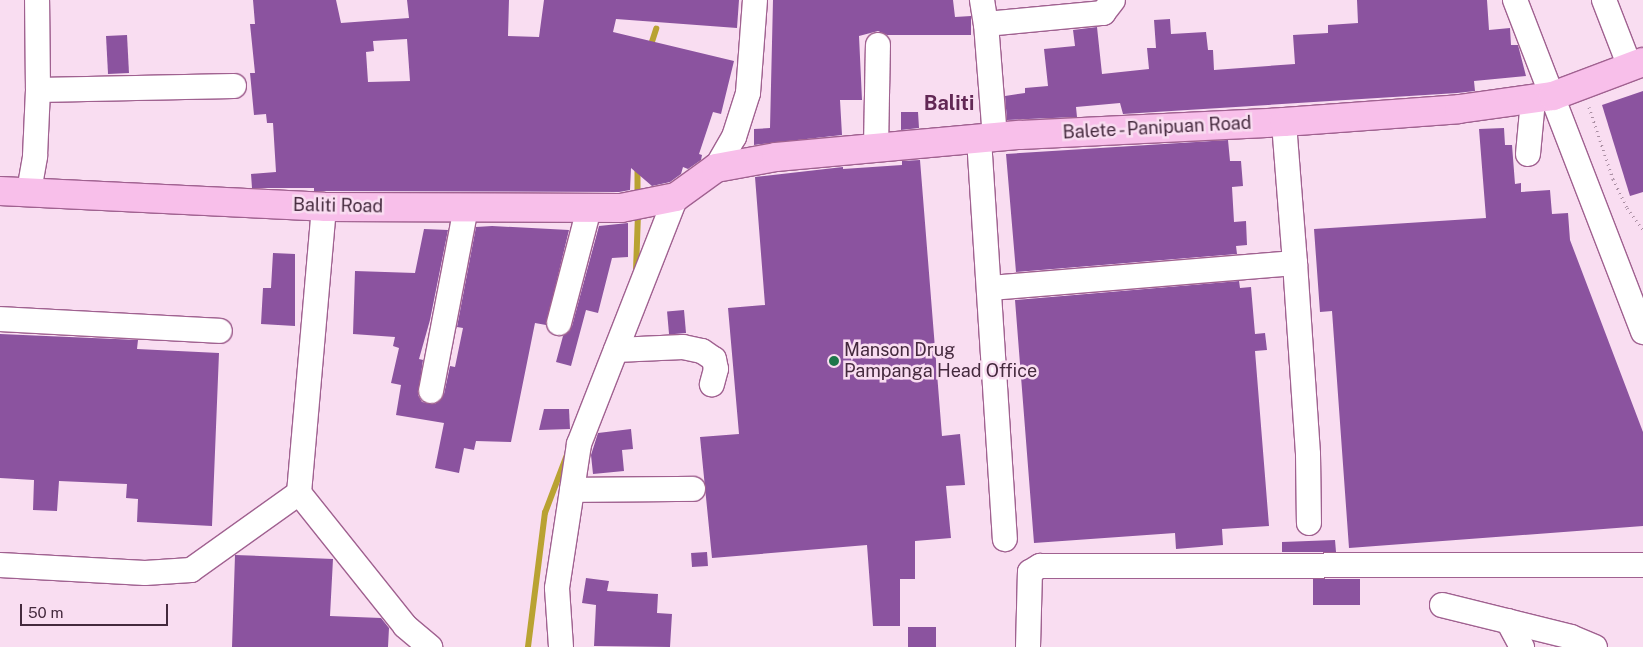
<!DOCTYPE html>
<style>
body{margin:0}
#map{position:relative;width:1643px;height:647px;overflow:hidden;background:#f9ddf1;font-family:"Public Sans",sans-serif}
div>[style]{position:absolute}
.stream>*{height:5.5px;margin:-2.75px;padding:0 2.75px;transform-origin:2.75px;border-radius:2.75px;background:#b9a232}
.building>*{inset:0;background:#8b539f;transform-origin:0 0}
.path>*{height:3px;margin-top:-1.5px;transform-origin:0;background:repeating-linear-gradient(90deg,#aa8fa3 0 1px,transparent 0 5px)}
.roads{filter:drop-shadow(1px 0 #a06190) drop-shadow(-1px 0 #a06190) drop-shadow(0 1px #a06190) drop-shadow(0 -1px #a06190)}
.minor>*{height:24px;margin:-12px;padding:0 12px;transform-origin:12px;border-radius:12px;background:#fff}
.major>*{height:28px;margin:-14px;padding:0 14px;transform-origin:14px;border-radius:14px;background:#f8bfea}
.dots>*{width:14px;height:14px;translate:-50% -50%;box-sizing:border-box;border:2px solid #f9ddf1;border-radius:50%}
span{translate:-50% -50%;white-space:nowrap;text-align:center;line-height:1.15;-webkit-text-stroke:5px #f9ddf1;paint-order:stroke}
.street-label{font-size:18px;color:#44293d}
.poi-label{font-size:18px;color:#44293d}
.left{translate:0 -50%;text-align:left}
.quarter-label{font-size:20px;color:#622855;font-weight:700}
.scale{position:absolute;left:20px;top:604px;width:148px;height:22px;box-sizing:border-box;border:2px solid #44293d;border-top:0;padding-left:6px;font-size:15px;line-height:18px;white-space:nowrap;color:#44293d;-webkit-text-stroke:4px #f9ddf1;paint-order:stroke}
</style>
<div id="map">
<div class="stream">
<div style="left:650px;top:48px;width:20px;rotate:-72deg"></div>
<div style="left:638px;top:168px;width:28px;rotate:90deg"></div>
<div style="left:636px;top:271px;width:58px;rotate:-88deg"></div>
<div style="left:528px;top:647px;width:135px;rotate:-82.8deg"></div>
<div style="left:545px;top:513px;width:62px;rotate:-69.2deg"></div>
</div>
<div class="building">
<div style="clip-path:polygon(evenodd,253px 0,336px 0,341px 23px,409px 18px,407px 0,509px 0,508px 36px,539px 37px,544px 0,739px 0,737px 28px,616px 19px,613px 32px,734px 61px,721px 114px,713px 112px,699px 154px,702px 155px,701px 160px,688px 169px,683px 167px,681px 174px,670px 182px,652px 186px,631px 168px,630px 190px,619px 192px,331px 191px,314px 191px,314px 188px,252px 188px,251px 174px,276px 172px,273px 123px,267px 123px,266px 114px,254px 115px,250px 73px,255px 73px,250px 24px,255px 24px,253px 0,407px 39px,410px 81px,368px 82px,366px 52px,374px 51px,373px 41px,407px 39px)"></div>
<div style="clip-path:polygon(773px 0,953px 0,955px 17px,971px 16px,971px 35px,887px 35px,878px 31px,859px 36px,862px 100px,840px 100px,842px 135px,754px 145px,754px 129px,770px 128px)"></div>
<div style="clip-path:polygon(1357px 0,1487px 0,1489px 30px,1510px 28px,1511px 45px,1518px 45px,1526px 76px,1474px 81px,1475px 91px,1457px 93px,1123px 114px,1120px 103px,1076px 107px,1077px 117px,1007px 120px,1005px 96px,1025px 93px,1025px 88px,1048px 86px,1044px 49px,1075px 46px,1073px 30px,1097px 27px,1102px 74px,1149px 69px,1147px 48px,1156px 48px,1154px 20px,1170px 19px,1171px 34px,1206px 32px,1208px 50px,1213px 50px,1214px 70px,1295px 64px,1293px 35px,1328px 33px,1328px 25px,1358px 23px)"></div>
<div style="left:127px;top:35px;width:38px;height:21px;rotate:87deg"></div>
<div style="clip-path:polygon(1643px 91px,1643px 192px,1630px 196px,1602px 105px)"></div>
<div style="clip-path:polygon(901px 112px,918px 112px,919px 128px,901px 130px)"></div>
<div style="clip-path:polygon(1504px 128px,1505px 145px,1512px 145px,1515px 184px,1521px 183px,1521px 192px,1550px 190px,1552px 214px,1568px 213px,1570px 240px,1643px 432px,1643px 526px,1349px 548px,1332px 311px,1320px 312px,1314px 229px,1486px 218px,1479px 129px)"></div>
<div style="clip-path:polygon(1228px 140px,1230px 161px,1241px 161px,1243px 186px,1232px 187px,1234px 222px,1246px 221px,1247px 245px,1236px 246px,1237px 254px,1016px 272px,1006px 154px)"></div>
<div style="clip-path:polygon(920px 160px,942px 436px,960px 434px,965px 485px,946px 486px,951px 538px,915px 541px,915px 579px,900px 579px,900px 626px,873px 626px,867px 545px,712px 558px,700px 437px,739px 434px,728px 308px,765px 305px,755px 177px,843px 167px,843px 169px,902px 165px,902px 161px)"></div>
<div style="clip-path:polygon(628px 223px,628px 257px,612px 258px,598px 313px,586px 310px,571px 366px,556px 362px,563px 336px,572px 326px,599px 226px)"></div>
<div style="clip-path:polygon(492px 226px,569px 230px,546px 325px,535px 323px,511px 442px,476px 441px,474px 450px,464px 448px,459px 473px,435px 468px,444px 423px,396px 415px,401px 385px,391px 383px,399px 348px,393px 346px,395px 337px,353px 334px,355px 271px,415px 273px,424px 229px,448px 230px,430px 320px,419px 359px,423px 360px,418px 395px,422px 402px,435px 404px,444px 394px,450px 366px,455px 367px,463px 328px,457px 327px,476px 227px)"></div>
<div style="clip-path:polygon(273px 253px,295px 254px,295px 326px,261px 324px,263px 288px,271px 288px)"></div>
<div style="clip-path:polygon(1239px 281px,1240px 288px,1251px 287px,1255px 334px,1265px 333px,1267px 350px,1255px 351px,1269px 526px,1222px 529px,1223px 545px,1176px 549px,1175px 533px,1034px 543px,1015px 300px)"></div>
<div style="left:684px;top:310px;width:23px;height:17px;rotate:85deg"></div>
<div style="clip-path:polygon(0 334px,138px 340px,137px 349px,219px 353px,212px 526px,137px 522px,138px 499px,126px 498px,127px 484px,59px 481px,57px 511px,33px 510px,34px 480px,0 478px)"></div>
<div style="clip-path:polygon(544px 409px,569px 409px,570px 429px,539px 430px)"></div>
<div style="clip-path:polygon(631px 429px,633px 449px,622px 450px,624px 471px,593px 474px,591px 455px,598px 433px)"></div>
<div style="clip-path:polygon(1335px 540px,1336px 552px,1282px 552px,1282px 542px)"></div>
<div style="left:707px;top:552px;width:14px;height:16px;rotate:86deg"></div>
<div style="clip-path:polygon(235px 555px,333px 559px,330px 616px,381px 618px,389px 628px,388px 647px,232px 647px)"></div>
<div style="clip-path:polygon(586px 578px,609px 581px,607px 591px,658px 594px,657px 613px,672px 614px,670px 647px,594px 646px,596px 605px,582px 603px)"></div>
<div style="left:1313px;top:579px;width:47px;height:26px"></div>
<div style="left:908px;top:627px;width:28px;height:20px"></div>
</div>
<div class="path">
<div style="left:1589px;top:107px;width:76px;rotate:71.6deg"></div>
<div style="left:1613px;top:179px;width:32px;rotate:64deg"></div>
<div style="left:1627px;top:208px;width:27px;rotate:54deg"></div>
</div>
<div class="roads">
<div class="minor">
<div style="left:982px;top:0;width:24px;rotate:81deg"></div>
<div style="left:1515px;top:0;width:356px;rotate:68.9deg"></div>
<div style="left:1604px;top:0;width:72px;rotate:68.8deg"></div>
<div style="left:38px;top:90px;width:196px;rotate:-1.2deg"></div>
<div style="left:995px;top:138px;width:114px;rotate:-94.5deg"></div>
<div style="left:986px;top:24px;width:118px;rotate:-5.4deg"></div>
<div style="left:1103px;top:13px;width:16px;rotate:-52deg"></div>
<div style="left:979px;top:139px;width:401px;rotate:86.3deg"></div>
<div style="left:876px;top:147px;width:102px;rotate:-88.9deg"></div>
<div style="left:1528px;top:154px;width:54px;rotate:-84.7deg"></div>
<div style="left:716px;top:168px;width:36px;rotate:-60deg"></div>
<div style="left:734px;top:137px;width:46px;rotate:-72.3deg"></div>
<div style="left:748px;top:93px;width:93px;rotate:-85.7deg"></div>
<div style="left:29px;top:191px;width:36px;rotate:-80deg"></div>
<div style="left:35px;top:156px;width:66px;rotate:-87.4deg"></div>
<div style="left:38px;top:90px;width:90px;rotate:-90.6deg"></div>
<div style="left:1295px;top:263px;width:191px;rotate:86.1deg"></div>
<div style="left:1308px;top:454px;width:69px;rotate:89.2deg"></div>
<div style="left:990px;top:288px;width:306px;rotate:-4.7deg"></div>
<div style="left:1295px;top:263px;width:141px;rotate:-94.5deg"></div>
<div style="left:0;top:319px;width:220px;rotate:3.1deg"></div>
<div style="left:559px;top:323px;width:118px;rotate:-75.3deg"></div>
<div style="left:616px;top:350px;width:67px;rotate:-2.6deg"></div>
<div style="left:683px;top:347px;width:19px;rotate:12deg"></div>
<div style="left:702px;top:351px;width:14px;rotate:34deg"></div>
<div style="left:714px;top:359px;width:10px;rotate:79deg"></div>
<div style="left:716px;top:369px;width:16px;rotate:105deg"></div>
<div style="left:431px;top:391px;width:187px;rotate:-79.2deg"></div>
<div style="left:572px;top:490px;width:121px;rotate:-0.5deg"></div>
<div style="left:299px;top:493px;width:287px;rotate:-85deg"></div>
<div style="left:0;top:565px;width:145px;rotate:3.2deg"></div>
<div style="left:145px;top:573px;width:46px;rotate:-3.7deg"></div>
<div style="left:191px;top:570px;width:133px;rotate:-35.5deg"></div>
<div style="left:299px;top:493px;width:170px;rotate:51.4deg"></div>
<div style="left:405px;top:626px;width:33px;rotate:40deg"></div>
<div style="left:1442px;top:605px;width:133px;rotate:13.9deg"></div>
<div style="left:1571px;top:637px;width:26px;rotate:23deg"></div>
<div style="left:1508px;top:621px;width:30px;rotate:62deg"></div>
<div style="left:561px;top:647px;width:59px;rotate:-93.9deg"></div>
<div style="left:557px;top:588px;width:146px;rotate:-81.3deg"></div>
<div style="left:579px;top:444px;width:265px;rotate:-68.6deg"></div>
<div style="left:1028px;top:647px;width:75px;rotate:-88.5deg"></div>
<div style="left:1030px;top:572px;width:12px;rotate:-31deg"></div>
<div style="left:1040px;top:566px;width:603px;rotate:-0.1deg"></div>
</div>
<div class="major">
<div style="left:0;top:191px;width:324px;rotate:2.8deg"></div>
<div style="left:324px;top:207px;width:297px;rotate:0.2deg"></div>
<div style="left:621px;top:208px;width:56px;rotate:-11.3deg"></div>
<div style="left:676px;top:197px;width:49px;rotate:-35.9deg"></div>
<div style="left:716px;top:168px;width:61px;rotate:-10.4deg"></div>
<div style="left:776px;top:157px;width:245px;rotate:-5.2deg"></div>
<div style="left:1020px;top:135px;width:264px;rotate:-2.8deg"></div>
<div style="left:1284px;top:122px;width:175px;rotate:-4.2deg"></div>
<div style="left:1459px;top:109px;width:95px;rotate:-7.9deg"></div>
<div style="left:1553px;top:96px;width:96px;rotate:-20.7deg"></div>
</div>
</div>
<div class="dots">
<div style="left:834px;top:361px;background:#1d764a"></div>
</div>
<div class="street-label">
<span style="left:1157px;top:128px;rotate:-3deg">Balete - Panipuan Road</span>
<span style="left:338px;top:206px;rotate:1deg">Baliti Road</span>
</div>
<div class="poi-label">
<span class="left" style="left:844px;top:361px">Manson Drug<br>Pampanga Head Office</span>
</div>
<div class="quarter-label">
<span style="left:949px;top:103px">Baliti</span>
</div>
<div class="scale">50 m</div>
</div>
